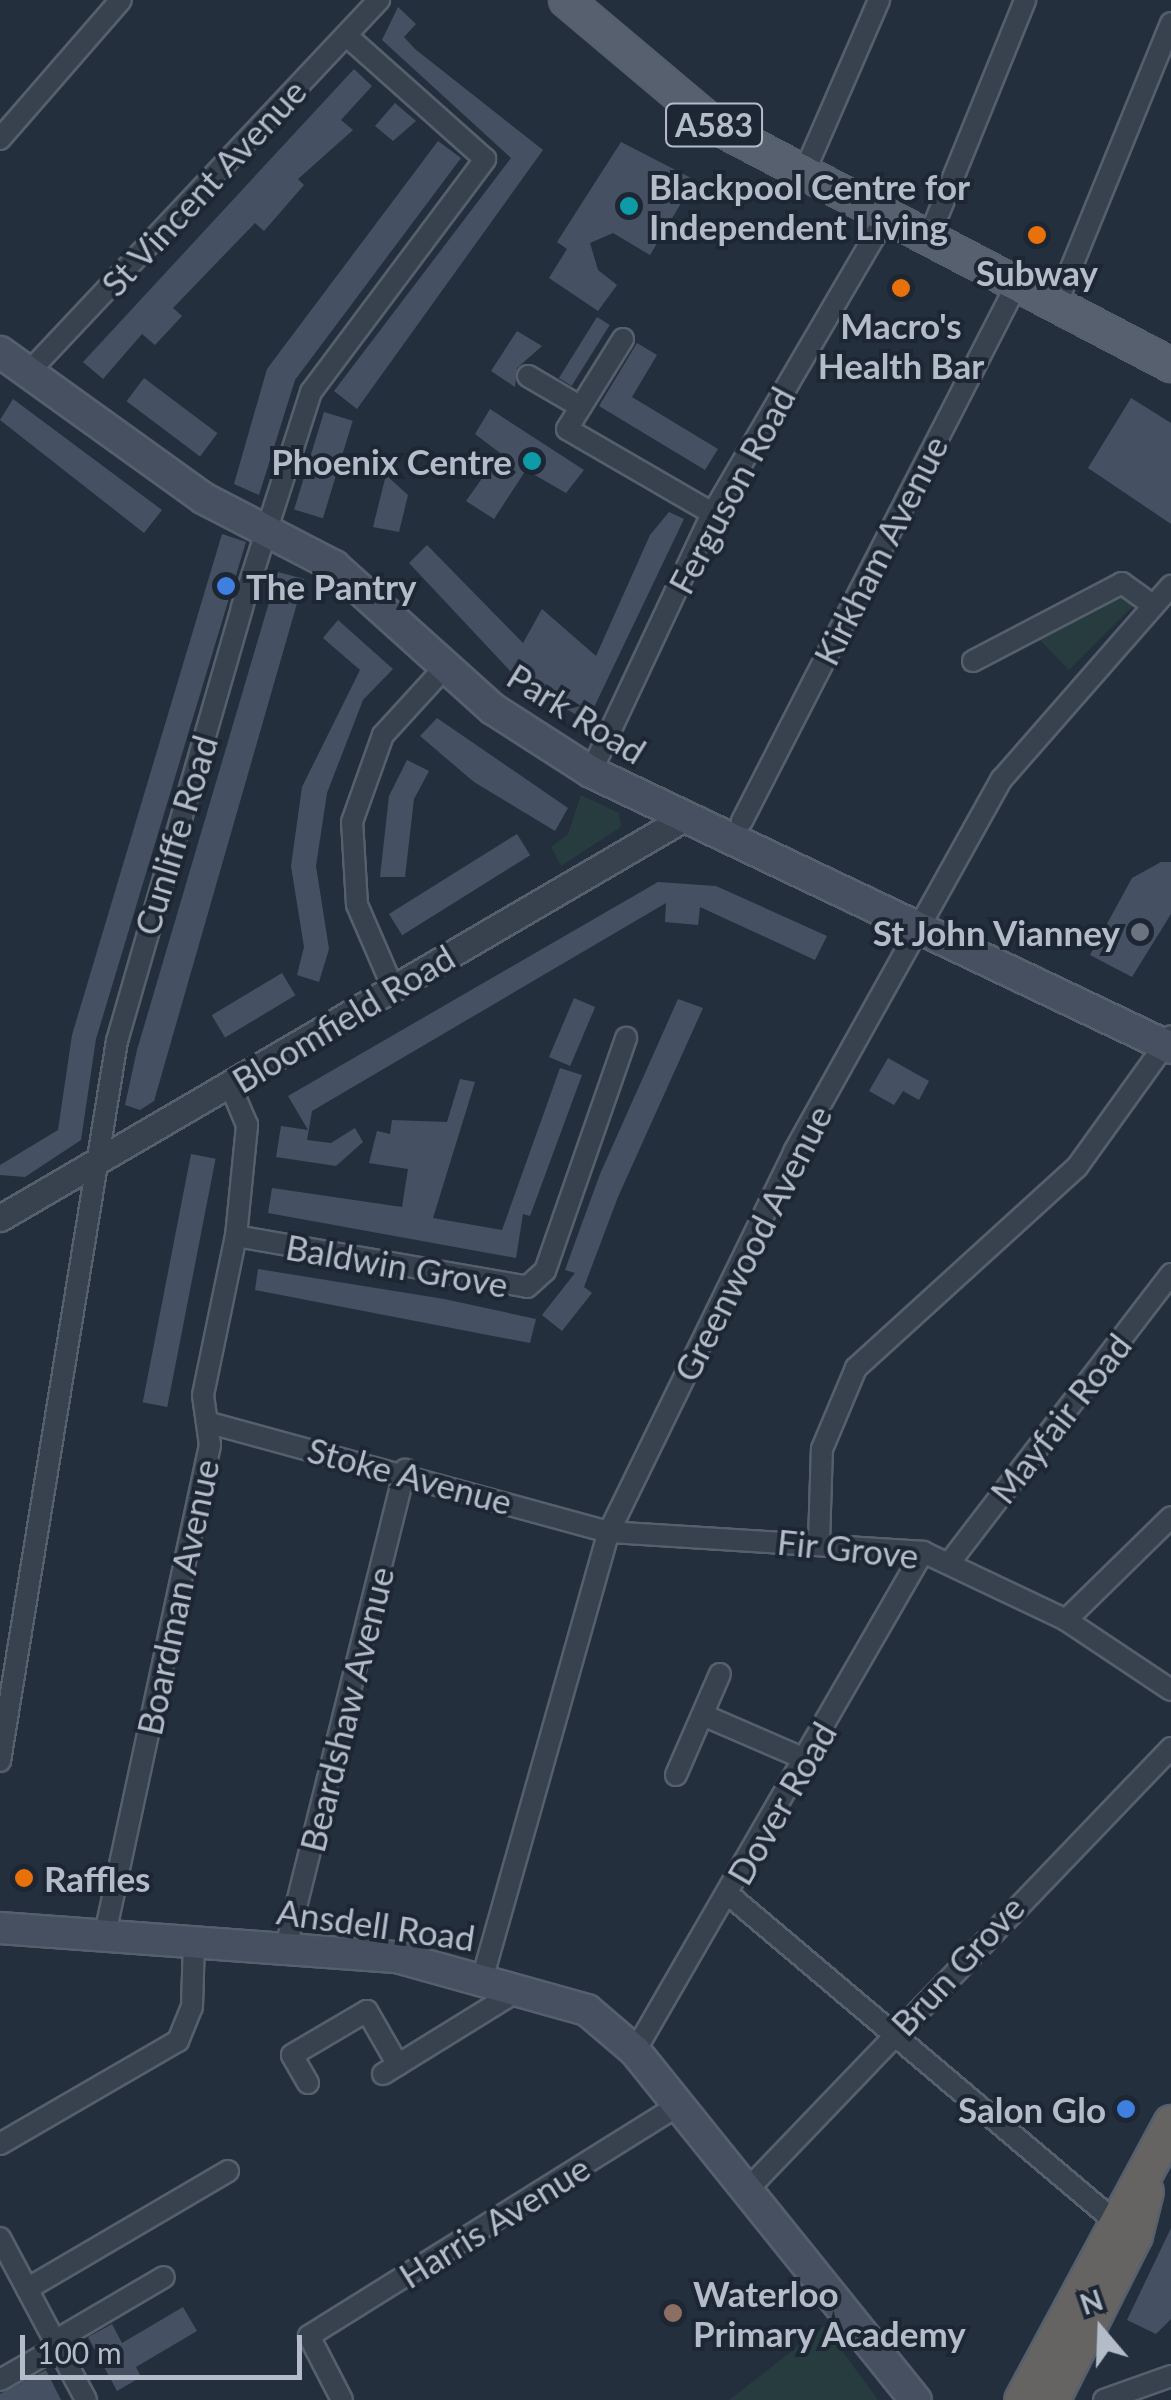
<!DOCTYPE html>
<style>
body{margin:0}
#map{position:relative;width:1171px;height:2400px;overflow:hidden;background:#242f3e;font-family:Lato,sans-serif}
div>[style]{position:absolute}
.green>*{inset:0;background:#263c3f}
.building>*{inset:0;background:#455162;transform-origin:0 0}
.roads{filter:drop-shadow(2px 0 #565f6c) drop-shadow(-2px 0 #565f6c) drop-shadow(0 2px #565f6c) drop-shadow(0 -2px #565f6c)}
.minor>*{height:20px;margin:-10px;padding:0 10px;transform-origin:10px;border-radius:10px;background:#38414e}
.tertiary>*{height:25px;margin:-12.5px;padding:0 12.5px;transform-origin:12.5px;border-radius:12.5px;background:#38414e}
.secondary>*{height:30px;margin:-15px;padding:0 15px;transform-origin:15px;border-radius:15px;background:#465061}
.primary>*{height:32px;margin:-16px;padding:0 16px;transform-origin:16px;border-radius:16px;background:#56606e}
.trunk>*{height:35px;margin:-17.5px;padding:0 17.5px;transform-origin:17.5px;border-radius:17.5px;background:#656462}
.dots>*{width:28px;height:28px;translate:-50% -50%;box-sizing:border-box;border:5px solid #1d2633;border-radius:50%}
span{translate:-50% -50%;white-space:nowrap;text-align:center;line-height:1.15;-webkit-text-stroke:8px #1d2633;paint-order:stroke}
.shield-label span{padding:2px 8px;background:#1d2633;border:2px solid;border-radius:8px;-webkit-text-stroke-width:0}
.shield-label{font-size:32px;color:#b4bcc9;font-weight:700}
.poi-label{font-size:35px;color:#b4bcc9;font-weight:700}
.left{translate:0 -50%;text-align:left}
.right{translate:-100% -50%;text-align:right}
.street-label{font-size:35px;color:#b4bcc9}
.north{position:absolute;left:1051px;top:2280px;width:100px;height:100px;-webkit-text-stroke:8px #1d2633;paint-order:stroke;rotate:341deg;font-size:28px;font-weight:700;line-height:40px;text-align:center;color:#b4bcc9}
.north::after{content:'';display:block;margin:auto;width:35px;height:45px;background:#b4bcc9;clip-path:polygon(50% 0,100% 100%,50% 72%,0 100%)}
.scale{position:absolute;left:20px;top:2335px;width:282px;height:45px;box-sizing:border-box;border:5px solid #b4bcc9;border-top:0;padding-left:12px;font-size:30px;line-height:35px;white-space:nowrap;color:#b4bcc9;-webkit-text-stroke:8px #1d2633;paint-order:stroke}
</style>
<div id="map">
<div class="green">
<div style="clip-path:polygon(1117px 594px,1133px 606px,1069px 670px,1035px 635px)"></div>
<div style="clip-path:polygon(581px 795px,619px 813px,621px 827px,561px 866px,551px 847px,568px 834px)"></div>
<div style="clip-path:polygon(824px 2326px,878px 2400px,729px 2400px)"></div>
</div>
<div class="building">
<div style="clip-path:polygon(398px 7px,416px 24px,404px 37px,415px 49px,543px 150px,357px 409px,334px 391px,511px 158px,382px 40px)"></div>
<div style="clip-path:polygon(354px 69px,372px 86px,341px 120px,353px 130px,298px 179px,304px 185px,264px 231px,255px 223px,173px 308px,182px 316px,155px 345px,142px 334px,103px 379px,83px 362px)"></div>
<div style="clip-path:polygon(395px 103px,416px 121px,393px 141px,375px 126px)"></div>
<div style="clip-path:polygon(438px 141px,461px 158px,295px 380px,259px 495px,234px 484px,267px 369px)"></div>
<div style="clip-path:polygon(621px 142px,695px 180px,650px 255px,613px 233px,590px 243px,598px 270px,617px 285px,598px 311px,549px 278px,567px 249px,557px 242px)"></div>
<div style="left:597px;top:317px;width:15px;height:72px;rotate:32deg"></div>
<div style="clip-path:polygon(517px 331px,542px 346px,517px 368px,515px 387px,491px 371px)"></div>
<div style="clip-path:polygon(637px 343px,657px 355px,632px 397px,718px 449px,705px 470px,599px 406px)"></div>
<div style="left:144px;top:378px;width:92px;height:29px;rotate:37deg"></div>
<div style="clip-path:polygon(1131px 398px,1171px 423px,1171px 524px,1088px 468px)"></div>
<div style="clip-path:polygon(13px 399px,162px 510px,144px 533px,0 420px)"></div>
<div style="clip-path:polygon(490px 409px,584px 470px,566px 493px,526px 470px,494px 519px,466px 501px,500px 453px,475px 434px)"></div>
<div style="left:324px;top:412px;width:30px;height:102px;rotate:17deg"></div>
<div style="clip-path:polygon(386px 475px,408px 495px,399px 532px,373px 527px)"></div>
<div style="clip-path:polygon(669px 512px,684px 519px,587px 722px,513px 674px,409px 563px,427px 545px,523px 643px,542px 609px,596px 656px,650px 535px)"></div>
<div style="clip-path:polygon(222px 534px,246px 542px,96px 1039px,81px 1140px,25px 1177px,0 1175px,0 1165px,58px 1130px,72px 1035px)"></div>
<div style="clip-path:polygon(278px 572px,304px 579px,154px 1101px,140px 1110px,125px 1105px,137px 1050px)"></div>
<div style="clip-path:polygon(338px 620px,393px 669px,363px 700px,327px 793px,316px 866px,329px 949px,319px 982px,297px 975px,304px 947px,291px 866px,302px 787px,360px 670px,323px 638px)"></div>
<div style="clip-path:polygon(437px 718px,568px 808px,555px 831px,474px 782px,420px 736px)"></div>
<div style="clip-path:polygon(407px 760px,429px 771px,414px 799px,405px 877px,380px 877px,389px 796px)"></div>
<div style="left:517px;top:834px;width:25px;height:151px;rotate:58deg"></div>
<div style="clip-path:polygon(1161px 862px,1171px 862px,1171px 914px,1132px 977px,1090px 955px,1132px 878px)"></div>
<div style="clip-path:polygon(658px 882px,716px 886px,827px 936px,815px 960px,700px 907px,698px 925px,665px 922px,666px 903px,312px 1111px,307px 1140px,331px 1143px,355px 1128px,363px 1142px,336px 1166px,276px 1157px,281px 1126px,308px 1130px,288px 1096px)"></div>
<div style="left:282px;top:973px;width:26px;height:82px;rotate:59deg"></div>
<div style="left:574px;top:998px;width:23px;height:64px;rotate:23deg"></div>
<div style="clip-path:polygon(678px 999px,703px 1008px,618px 1197px,584px 1287px,592px 1293px,562px 1331px,542px 1315px,575px 1273px,565px 1270px,600px 1174px)"></div>
<div style="clip-path:polygon(888px 1058px,929px 1081px,919px 1100px,903px 1091px,894px 1105px,869px 1091px)"></div>
<div style="clip-path:polygon(560px 1068px,582px 1075px,530px 1216px,523px 1214px,516px 1258px,268px 1213px,272px 1188px,402px 1207px,408px 1169px,369px 1163px,377px 1131px,390px 1134px,392px 1120px,447px 1122px,460px 1079px,475px 1082px,433px 1218px,502px 1230px)"></div>
<div style="left:191px;top:1154px;width:25px;height:253px;rotate:11deg"></div>
<div style="clip-path:polygon(258px 1269px,444px 1299px,536px 1319px,530px 1343px,255px 1290px)"></div>
<div style="clip-path:polygon(1171px 2228px,1171px 2319px,1156px 2334px,1127px 2320px)"></div>
<div style="clip-path:polygon(183px 2307px,197px 2331px,136px 2367px,141px 2377px,117px 2391px,88px 2337px,112px 2324px,122px 2343px)"></div>
<div style="clip-path:polygon(46px 2370px,61px 2400px,0 2400px,0 2394px)"></div>
</div>
<div class="roads">
<div class="minor">
<div style="left:0;top:139px;width:184px;rotate:-49deg"></div>
<div style="left:803px;top:175px;width:191px;rotate:-66.5deg"></div>
<div style="left:929px;top:237px;width:256px;rotate:-67.9deg"></div>
<div style="left:1058px;top:300px;width:299px;rotate:-67.8deg"></div>
<div style="left:623px;top:339px;width:106px;rotate:121.9deg"></div>
<div style="left:567px;top:429px;width:168px;rotate:30.1deg"></div>
<div style="left:27px;top:374px;width:514px;rotate:-46.74deg"></div>
<div style="left:528px;top:376px;width:61px;rotate:30.3deg"></div>
<div style="left:973px;top:661px;width:168px;rotate:-27.6deg"></div>
<div style="left:1122px;top:583px;width:39px;rotate:36deg"></div>
<div style="left:591px;top:772px;width:283px;rotate:-64.9deg"></div>
<div style="left:711px;top:516px;width:347px;rotate:-59.7deg"></div>
<div style="left:742px;top:821px;width:608px;rotate:-62.89deg"></div>
<div style="left:393px;top:988px;width:90px;rotate:-113.4deg"></div>
<div style="left:357px;top:905px;width:83px;rotate:-93.4deg"></div>
<div style="left:352px;top:822px;width:92px;rotate:-70.4deg"></div>
<div style="left:383px;top:735px;width:93px;rotate:-47.6deg"></div>
<div style="left:236px;top:1236px;width:295px;rotate:9.9deg"></div>
<div style="left:527px;top:1287px;width:24px;rotate:-42deg"></div>
<div style="left:545px;top:1271px;width:247px;rotate:-70.8deg"></div>
<div style="left:210px;top:1423px;width:414px;rotate:15.3deg"></div>
<div style="left:609px;top:1532px;width:315px;rotate:3.6deg"></div>
<div style="left:923px;top:1552px;width:158px;rotate:25.4deg"></div>
<div style="left:1066px;top:1620px;width:126px;rotate:33.7deg"></div>
<div style="left:819px;top:1542px;width:93px;rotate:-88.2deg"></div>
<div style="left:822px;top:1449px;width:88px;rotate:-67.2deg"></div>
<div style="left:856px;top:1368px;width:299px;rotate:-42.3deg"></div>
<div style="left:1077px;top:1167px;width:161px;rotate:-54.3deg"></div>
<div style="left:950px;top:1562px;width:363px;rotate:-52.5deg"></div>
<div style="left:1066px;top:1620px;width:147px;rotate:-44.4deg"></div>
<div style="left:703px;top:1715px;width:113px;rotate:23.4deg"></div>
<div style="left:0;top:1761px;width:729px;rotate:-80.77deg"></div>
<div style="left:117px;top:1041px;width:452px;rotate:-73.9deg"></div>
<div style="left:242px;top:607px;width:226px;rotate:-72.2deg"></div>
<div style="left:311px;top:392px;width:291px;rotate:-53.2deg"></div>
<div style="left:485px;top:159px;width:186px;rotate:-138.3deg"></div>
<div style="left:676px;top:1775px;width:110px;rotate:-66.5deg"></div>
<div style="left:729px;top:1895px;width:517px;rotate:40.22deg"></div>
<div style="left:105px;top:1934px;width:500px;rotate:-77.88deg"></div>
<div style="left:210px;top:1445px;width:50px;rotate:-98deg"></div>
<div style="left:203px;top:1395px;width:162px;rotate:-78.3deg"></div>
<div style="left:236px;top:1236px;width:112px;rotate:-84.3deg"></div>
<div style="left:247px;top:1125px;width:43px;rotate:-113deg"></div>
<div style="left:286px;top:1947px;width:492px;rotate:-76deg"></div>
<div style="left:483px;top:1976px;width:462px;rotate:-74.2deg"></div>
<div style="left:609px;top:1532px;width:423px;rotate:-64deg"></div>
<div style="left:794px;top:1152px;width:427px;rotate:-60.9deg"></div>
<div style="left:1002px;top:779px;width:257px;rotate:-48.8deg"></div>
<div style="left:635px;top:2051px;width:576px;rotate:-60.01deg"></div>
<div style="left:383px;top:2074px;width:163px;rotate:-31.7deg"></div>
<div style="left:308px;top:2083px;width:32px;rotate:-120deg"></div>
<div style="left:292px;top:2055px;width:87px;rotate:-30.4deg"></div>
<div style="left:367px;top:2011px;width:62px;rotate:60.1deg"></div>
<div style="left:0;top:2144px;width:206px;rotate:-30.1deg"></div>
<div style="left:178px;top:2041px;width:37px;rotate:-68deg"></div>
<div style="left:192px;top:2007px;width:66px;rotate:-88.3deg"></div>
<div style="left:748px;top:2189px;width:611px;rotate:-46.19deg"></div>
<div style="left:0;top:2238px;width:183px;rotate:62deg"></div>
<div style="left:27px;top:2289px;width:233px;rotate:-30.4deg"></div>
<div style="left:55px;top:2341px;width:126px;rotate:-30.4deg"></div>
<div style="left:0;top:2380px;width:67px;rotate:-29.6deg"></div>
<div style="left:342px;top:2400px;width:72px;rotate:-117.3deg"></div>
<div style="left:309px;top:2336px;width:435px;rotate:-32deg"></div>
<div style="left:1104px;top:2400px;width:71px;rotate:-19.7deg"></div>
</div>
<div class="tertiary">
<div style="left:0;top:1218px;width:795px;rotate:-30.31deg"></div>
</div>
<div class="secondary">
<div style="left:0;top:352px;width:250px;rotate:35.7deg"></div>
<div style="left:203px;top:498px;width:148px;rotate:27.4deg"></div>
<div style="left:334px;top:566px;width:214px;rotate:42deg"></div>
<div style="left:493px;top:709px;width:117px;rotate:32.7deg"></div>
<div style="left:591px;top:772px;width:642px;rotate:25.45deg"></div>
<div style="left:0;top:1928px;width:398px;rotate:4.2deg"></div>
<div style="left:397px;top:1957px;width:197px;rotate:15.6deg"></div>
<div style="left:587px;top:2010px;width:63px;rotate:40.5deg"></div>
<div style="left:635px;top:2051px;width:448px;rotate:51.2deg"></div>
</div>
<div class="primary">
<div style="left:566px;top:0;width:197px;rotate:40.1deg"></div>
<div style="left:717px;top:127px;width:513px;rotate:27.66deg"></div>
</div>
<div class="trunk">
<div style="left:1022px;top:2400px;width:315px;rotate:-61.7deg"></div>
<div style="left:1051px;top:2400px;width:185px;rotate:-63.3deg"></div>
<div style="left:1134px;top:2235px;width:45px;rotate:-76deg"></div>
</div>
</div>
<div class="dots">
<div style="left:629px;top:206px;background:#0f9aa8"></div>
<div style="left:1037px;top:235px;background:#e8710a"></div>
<div style="left:901px;top:288px;background:#e8710a"></div>
<div style="left:532px;top:461px;background:#0f9aa8"></div>
<div style="left:226px;top:586px;background:#3f7fe0"></div>
<div style="left:1140px;top:932px;background:#6b7280"></div>
<div style="left:24px;top:1878px;background:#e8710a"></div>
<div style="left:1126px;top:2109px;background:#3f7fe0"></div>
<div style="left:673px;top:2313px;background:#8d6e63"></div>
</div>
<div class="shield-label">
<span style="left:714px;top:125px">A583</span>
</div>
<div class="poi-label">
<span class="left" style="left:649px;top:206px">Blackpool Centre for<br>Independent Living</span>
<span style="left:1037px;top:272px">Subway</span>
<span style="left:901px;top:345px">Macro's<br>Health Bar</span>
<span class="right" style="left:512px;top:461px">Phoenix Centre</span>
<span class="left" style="left:246px;top:586px">The Pantry</span>
<span class="right" style="left:1120px;top:932px">St John Vianney</span>
<span class="left" style="left:44px;top:1878px">Raffles</span>
<span class="right" style="left:1106px;top:2109px">Salon Glo</span>
<span class="left" style="left:693px;top:2313px">Waterloo<br>Primary Academy</span>
</div>
<div class="street-label">
<span style="left:203px;top:187px;rotate:-47deg">St Vincent Avenue</span>
<span style="left:731px;top:490px;rotate:-62deg">Ferguson Road</span>
<span style="left:880px;top:550px;rotate:-63deg">Kirkham Avenue</span>
<span style="left:577px;top:713px;rotate:32deg">Park Road</span>
<span style="left:175px;top:835px;rotate:-73deg">Cunliffe Road</span>
<span style="left:343px;top:1018px;rotate:-31deg">Bloomfield Road</span>
<span style="left:752px;top:1243px;rotate:-63deg">Greenwood Avenue</span>
<span style="left:397px;top:1265px;rotate:10deg">Baldwin Grove</span>
<span style="left:1060px;top:1418px;rotate:-52deg">Mayfair Road</span>
<span style="left:410px;top:1475px;rotate:15deg">Stoke Avenue</span>
<span style="left:848px;top:1548px;rotate:6deg">Fir Grove</span>
<span style="left:177px;top:1597px;rotate:-78deg">Boardman Avenue</span>
<span style="left:346px;top:1709px;rotate:-76deg">Beardshaw Avenue</span>
<span style="left:781px;top:1803px;rotate:-60deg">Dover Road</span>
<span style="left:376px;top:1924px;rotate:8deg">Ansdell Road</span>
<span style="left:957px;top:1965px;rotate:-47deg">Brun Grove</span>
<span style="left:494px;top:2221px;rotate:-32deg">Harris Avenue</span>
</div>
<div class="north">N</div>
<div class="scale">100 m</div>
</div>
